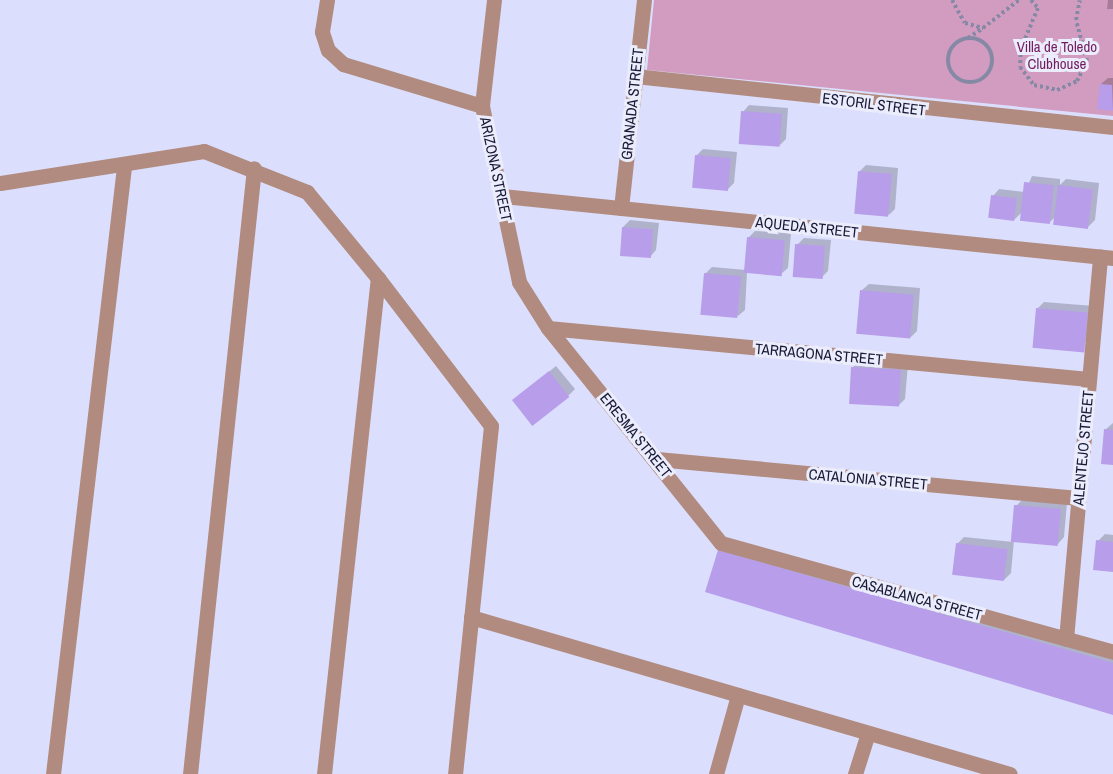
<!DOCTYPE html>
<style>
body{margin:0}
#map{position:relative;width:1113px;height:774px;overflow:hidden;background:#dbdffd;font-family:"Archivo Narrow",sans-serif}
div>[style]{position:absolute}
.green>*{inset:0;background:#d19cbf}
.shadow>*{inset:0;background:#0003}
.building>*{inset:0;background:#b89eea;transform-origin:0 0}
.path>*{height:4px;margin-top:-2px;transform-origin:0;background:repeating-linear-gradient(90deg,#8689a5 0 3px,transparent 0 6px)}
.path>.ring{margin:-2px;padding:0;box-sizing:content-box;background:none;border:4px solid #8689a5;border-radius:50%}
.minor>*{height:15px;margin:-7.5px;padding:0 7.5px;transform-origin:7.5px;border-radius:7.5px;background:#b18b7f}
span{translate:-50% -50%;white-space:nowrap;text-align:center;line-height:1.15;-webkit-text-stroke:6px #ebedfc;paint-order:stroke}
.park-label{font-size:15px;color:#721c5d}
.street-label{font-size:15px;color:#181934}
</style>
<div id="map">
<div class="green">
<div style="clip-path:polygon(654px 0,1113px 0,1113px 116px,647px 70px)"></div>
</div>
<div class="shadow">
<div style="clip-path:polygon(1108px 0,1113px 0,1113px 9px,1107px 9px)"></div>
<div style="clip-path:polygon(1108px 78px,1113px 78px,1113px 109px,1098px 108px,1101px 84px)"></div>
<div style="clip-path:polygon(749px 105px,788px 108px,786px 139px,780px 145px,743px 112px)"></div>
<div style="clip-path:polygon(703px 149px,737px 152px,734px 183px,727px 190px,696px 156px)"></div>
<div style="clip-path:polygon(866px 165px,898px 168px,895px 209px,889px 215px,859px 172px)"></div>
<div style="clip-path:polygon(1032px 176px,1060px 179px,1060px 185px,1066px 179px,1099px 183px,1095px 220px,1088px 227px,1056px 216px,1049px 223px,1023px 211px,1014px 220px,993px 196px,999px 189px,1025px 192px)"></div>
<div style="clip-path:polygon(630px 220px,659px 223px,656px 250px,650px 257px,623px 227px)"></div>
<div style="clip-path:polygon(755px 231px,791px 233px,788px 268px,781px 274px,747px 272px,745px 310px,738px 316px,705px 274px,712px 267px,746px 270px,748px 238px)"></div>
<div style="clip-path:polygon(804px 238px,831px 240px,828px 271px,821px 278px,797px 245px)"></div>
<div style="clip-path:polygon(869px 284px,920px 288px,917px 331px,910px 338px,862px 290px)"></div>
<div style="clip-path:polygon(1044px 302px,1094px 306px,1091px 345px,1038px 308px)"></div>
<div style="clip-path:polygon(860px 361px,908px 364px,905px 399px,898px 406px,853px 367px)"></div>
<div style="clip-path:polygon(556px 366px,575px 389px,568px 396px,514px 400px)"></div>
<div style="clip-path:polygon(1113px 423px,1113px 464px,1105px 430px)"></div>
<div style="clip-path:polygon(1023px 499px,1067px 503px,1064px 537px,1058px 544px,1014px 540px,1011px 573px,1004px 580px,957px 544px,964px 537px,1013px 542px,1016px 506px)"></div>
<div style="clip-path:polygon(1105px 534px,1113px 535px,1113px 571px,1098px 541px)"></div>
<div style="clip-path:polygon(726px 543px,1113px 654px,1113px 714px,719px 550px)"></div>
</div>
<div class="building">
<div style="clip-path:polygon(1100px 84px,1112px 85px,1113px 111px,1097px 109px)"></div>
<div style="left:741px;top:111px;width:41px;height:33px;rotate:4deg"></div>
<div style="left:695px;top:155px;width:36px;height:33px;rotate:5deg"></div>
<div style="left:858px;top:171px;width:34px;height:43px;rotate:5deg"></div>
<div style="left:1024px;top:182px;width:30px;height:39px;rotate:6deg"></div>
<div style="left:1058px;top:185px;width:35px;height:40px;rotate:7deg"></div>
<div style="left:991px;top:195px;width:26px;height:23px;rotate:7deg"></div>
<div style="left:622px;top:227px;width:31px;height:29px;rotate:4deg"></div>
<div style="left:747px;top:237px;width:38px;height:36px;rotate:5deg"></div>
<div style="left:795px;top:244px;width:30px;height:33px;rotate:4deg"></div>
<div style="left:704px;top:273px;width:37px;height:42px;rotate:5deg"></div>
<div style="left:860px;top:290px;width:54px;height:44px;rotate:5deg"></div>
<div style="left:1036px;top:308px;width:52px;height:40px;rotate:5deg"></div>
<div style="left:851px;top:367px;width:50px;height:37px;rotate:3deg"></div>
<div style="left:549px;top:371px;width:33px;height:47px;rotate:52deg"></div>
<div style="clip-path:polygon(1104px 429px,1113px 430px,1113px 465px,1101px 464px)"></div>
<div style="left:1014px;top:505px;width:47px;height:37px;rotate:5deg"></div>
<div style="clip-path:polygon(1096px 540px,1113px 542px,1113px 572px,1093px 570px)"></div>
<div style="left:956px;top:543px;width:52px;height:32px;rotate:7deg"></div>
<div style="clip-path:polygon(718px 550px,1113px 663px,1113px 715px,705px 592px)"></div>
</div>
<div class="path">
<div style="left:952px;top:0;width:26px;rotate:61deg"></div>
<div style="left:965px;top:23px;width:19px;rotate:16deg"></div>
<div style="left:983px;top:28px;width:46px;rotate:-37.9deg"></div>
<div style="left:1031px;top:0;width:11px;rotate:49deg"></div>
<div style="left:1038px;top:8px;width:43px;rotate:113deg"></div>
<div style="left:1021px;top:48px;width:19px;rotate:93deg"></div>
<div style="left:1020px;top:67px;width:23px;rotate:52deg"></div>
<div style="left:1034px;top:85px;width:24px;rotate:12deg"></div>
<div style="left:1057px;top:90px;width:22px;rotate:-24deg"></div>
<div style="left:1077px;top:81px;width:22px;rotate:-63deg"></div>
<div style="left:1087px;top:61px;width:42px;rotate:-105deg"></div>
<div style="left:1076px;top:20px;width:20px;rotate:-79deg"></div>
<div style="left:968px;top:38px;width:17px;rotate:-33deg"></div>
<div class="ring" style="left:948px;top:38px;width:40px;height:40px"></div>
</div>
<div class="minor">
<div style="left:327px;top:0;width:32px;rotate:99deg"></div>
<div style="left:322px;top:32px;width:19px;rotate:72deg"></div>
<div style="left:328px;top:50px;width:21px;rotate:43deg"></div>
<div style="left:343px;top:64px;width:145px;rotate:16.8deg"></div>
<div style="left:494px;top:0;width:107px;rotate:96.5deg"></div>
<div style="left:482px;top:106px;width:180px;rotate:78.1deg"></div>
<div style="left:519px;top:282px;width:54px;rotate:57.8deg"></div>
<div style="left:548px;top:328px;width:276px;rotate:51.2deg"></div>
<div style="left:721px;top:543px;width:407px;rotate:15.5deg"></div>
<div style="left:635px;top:76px;width:481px;rotate:6.1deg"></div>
<div style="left:0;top:183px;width:206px;rotate:-8.9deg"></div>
<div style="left:204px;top:151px;width:111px;rotate:21.7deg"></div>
<div style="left:307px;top:192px;width:112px;rotate:50.5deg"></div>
<div style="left:378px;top:278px;width:186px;rotate:52.6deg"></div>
<div style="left:491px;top:426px;width:350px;rotate:95.9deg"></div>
<div style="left:502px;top:196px;width:614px;rotate:5.79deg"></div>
<div style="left:621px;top:208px;width:209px;rotate:-83.7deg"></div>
<div style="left:548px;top:328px;width:543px;rotate:5.39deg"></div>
<div style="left:657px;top:459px;width:423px;rotate:5.3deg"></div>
<div style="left:471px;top:617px;width:561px;rotate:16.24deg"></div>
<div style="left:1066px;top:639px;width:384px;rotate:-84.9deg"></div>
<div style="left:53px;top:774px;width:611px;rotate:-83.33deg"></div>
<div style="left:190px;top:774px;width:609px;rotate:-83.97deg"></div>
<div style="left:324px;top:774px;width:499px;rotate:-83.8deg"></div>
<div style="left:716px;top:774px;width:82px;rotate:-74.4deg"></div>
<div style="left:855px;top:774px;width:43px;rotate:-72.4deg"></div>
</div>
<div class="park-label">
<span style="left:1057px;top:55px">Villa de Toledo<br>Clubhouse</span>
</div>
<div class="street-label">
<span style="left:632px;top:104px;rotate:-84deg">GRANADA STREET</span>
<span style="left:874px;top:104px;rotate:7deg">ESTORIL STREET</span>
<span style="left:496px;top:169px;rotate:78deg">ARIZONA STREET</span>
<span style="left:807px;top:227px;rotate:6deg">AQUEDA STREET</span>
<span style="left:819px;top:354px;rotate:5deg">TARRAGONA STREET</span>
<span style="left:636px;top:435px;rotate:51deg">ERESMA STREET</span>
<span style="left:1083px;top:448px;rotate:-85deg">ALENTEJO STREET</span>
<span style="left:868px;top:479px;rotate:5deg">CATALONIA STREET</span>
<span style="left:917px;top:598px;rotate:15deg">CASABLANCA STREET</span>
</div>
</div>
